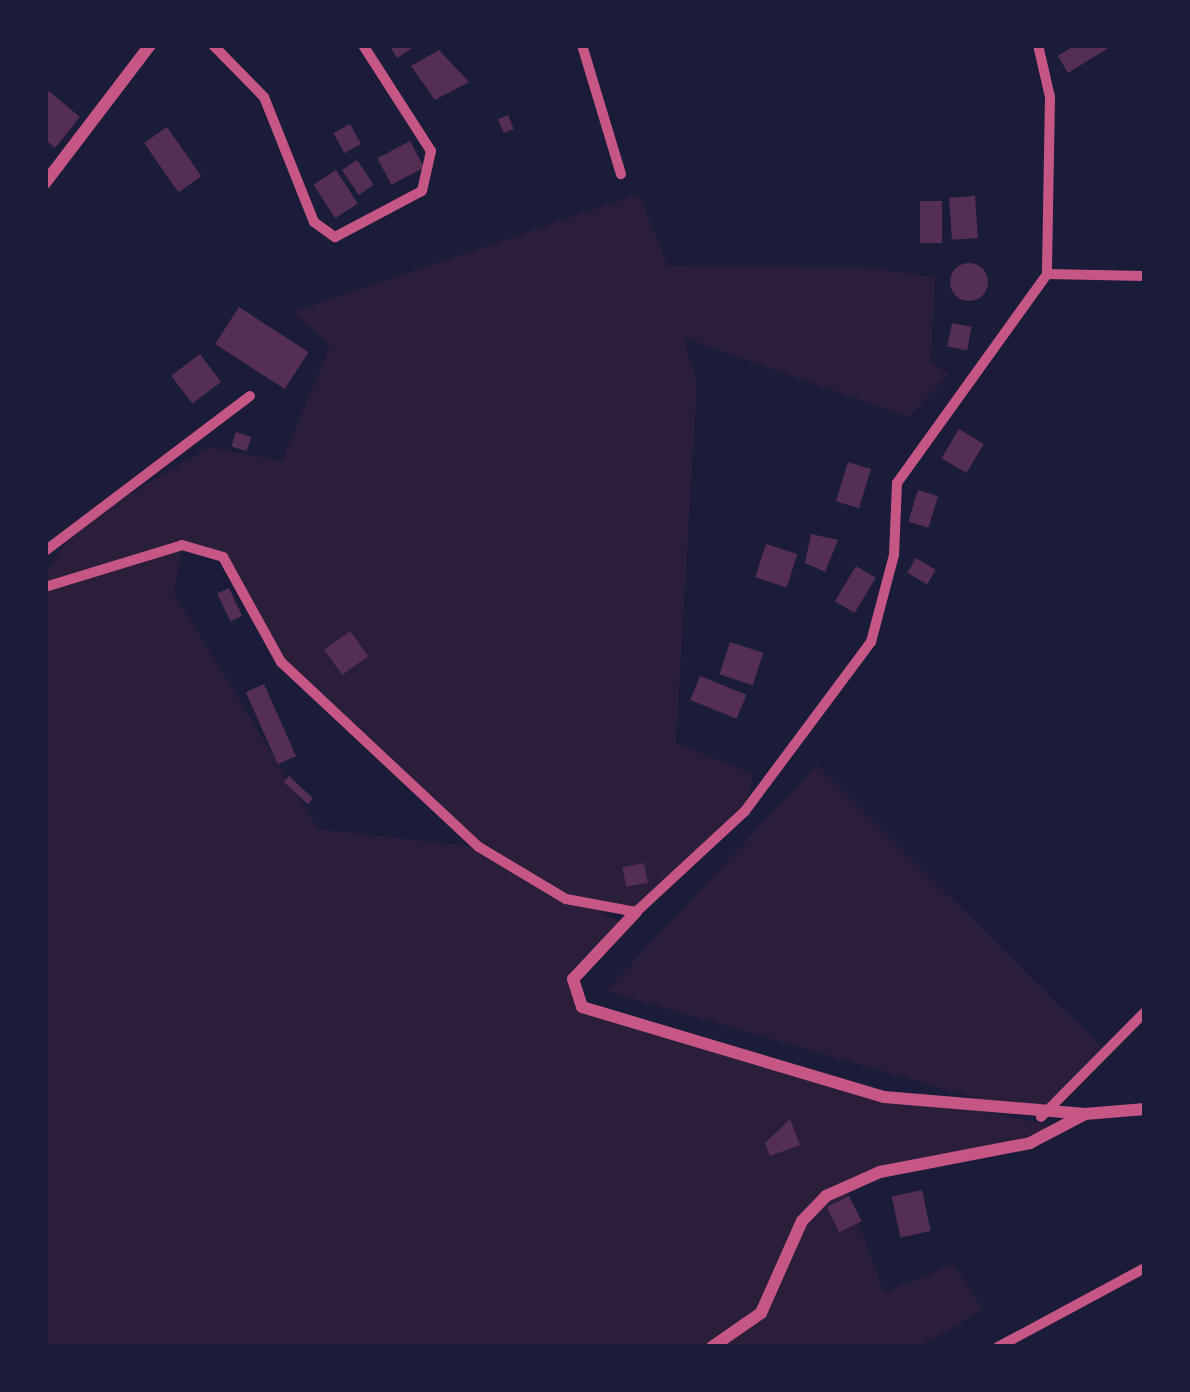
<!DOCTYPE html>
<style>
body{margin:0}
#map{position:relative;width:1190px;height:1392px;overflow:hidden;background:#1b1b3a;font-family:"Nunito Sans",sans-serif}
div>[style]{position:absolute}
.green>*{inset:0;background:#2a1e3b}
.building>*{inset:0;background:#542f53;transform-origin:0 0}
.round{border-radius:50%}
.minor>*{height:10px;margin:-5px;padding:0 5px;transform-origin:5px;border-radius:5px;background:#c65784}
.tertiary>*{height:12px;margin:-6px;padding:0 6px;transform-origin:6px;border-radius:6px;background:#c65784}
span{translate:-50% -50%;white-space:nowrap;text-align:center;line-height:1.15;-webkit-text-stroke:10px #1b1b3a;paint-order:stroke}
.frame{position:absolute;inset:0;border:48px solid #1b1b3a;pointer-events:none}
</style>
<div id="map">
<div class="green">
<div style="clip-path:polygon(evenodd,639px 194px,668px 266px,866px 267px,935px 277px,931px 362px,949px 374px,909px 417px,684px 338px,697px 384px,676px 743px,753px 774px,745px 811px,636px 912px,586px 904px,624px 924px,573px 979px,582px 1007px,806px 1077px,1061px 1127px,846px 1188px,884px 1293px,954px 1264px,983px 1310px,918px 1347px,45px 1347px,45px 573px,78px 526px,209px 447px,282px 461px,330px 346px,293px 312px,639px 194px,183px 545px,223px 556px,281px 662px,477px 847px,318px 829px,174px 593px,183px 545px)"></div>
<div style="clip-path:polygon(817px 765px,1105px 1051px,1041px 1117px,606px 991px)"></div>
</div>
<div class="building">
<div style="clip-path:polygon(389px 45px,417px 45px,397px 58px)"></div>
<div style="clip-path:polygon(1075px 45px,1113px 45px,1068px 73px,1058px 56px)"></div>
<div style="clip-path:polygon(439px 50px,469px 82px,435px 100px,411px 66px)"></div>
<div style="clip-path:polygon(45px 88px,80px 117px,55px 148px,45px 139px)"></div>
<div style="left:508px;top:115px;width:15px;height:11px;rotate:67deg"></div>
<div style="left:350px;top:124px;width:23px;height:19px;rotate:61deg"></div>
<div style="left:167px;top:127px;width:60px;height:28px;rotate:55deg"></div>
<div style="left:410px;top:141px;width:30px;height:37px;rotate:62deg"></div>
<div style="left:357px;top:160px;width:30px;height:18px;rotate:56deg"></div>
<div style="left:336px;top:170px;width:40px;height:27px;rotate:57deg"></div>
<div style="left:975px;top:196px;width:42px;height:26px;rotate:86deg"></div>
<div style="left:920px;top:201px;width:22px;height:42px"></div>
<div class="round" style="left:950px;top:263px;width:38px;height:38px"></div>
<div style="left:239px;top:307px;width:83px;height:44px;rotate:33deg"></div>
<div style="left:952px;top:323px;width:20px;height:24px;rotate:11deg"></div>
<div style="left:200px;top:354px;width:35px;height:36px;rotate:53deg"></div>
<div style="left:959px;top:429px;width:29px;height:34px;rotate:31deg"></div>
<div style="left:236px;top:432px;width:16px;height:15px;rotate:18deg"></div>
<div style="left:848px;top:462px;width:24px;height:41px;rotate:17deg"></div>
<div style="left:918px;top:490px;width:21px;height:33px;rotate:17deg"></div>
<div style="clip-path:polygon(811px 534px,838px 540px,825px 572px,805px 563px)"></div>
<div style="left:766px;top:544px;width:33px;height:35px;rotate:18deg"></div>
<div style="left:916px;top:558px;width:23px;height:17px;rotate:31deg"></div>
<div style="left:856px;top:566px;width:23px;height:41px;rotate:31deg"></div>
<div style="left:229px;top:588px;width:31px;height:13px;rotate:65deg"></div>
<div style="left:350px;top:631px;width:31px;height:32px;rotate:54deg"></div>
<div style="left:730px;top:642px;width:35px;height:34px;rotate:18deg"></div>
<div style="left:700px;top:676px;width:50px;height:26px;rotate:22deg"></div>
<div style="left:264px;top:684px;width:79px;height:20px;rotate:66deg"></div>
<div style="left:289px;top:776px;width:33px;height:8px;rotate:43deg"></div>
<div style="left:644px;top:863px;width:20px;height:22px;rotate:79deg"></div>
<div style="clip-path:polygon(790px 1119px,800px 1145px,770px 1156px,765px 1143px)"></div>
<div style="left:922px;top:1190px;width:42px;height:31px;rotate:78deg"></div>
<div style="left:849px;top:1196px;width:28px;height:25px;rotate:63deg"></div>
</div>
<div class="minor">
<div style="left:213px;top:45px;width:73px;rotate:45.6deg"></div>
<div style="left:264px;top:97px;width:135px;rotate:68.2deg"></div>
<div style="left:314px;top:222px;width:26px;rotate:36deg"></div>
<div style="left:335px;top:237px;width:98px;rotate:-27.9deg"></div>
<div style="left:422px;top:191px;width:41px;rotate:-77.3deg"></div>
<div style="left:431px;top:151px;width:126px;rotate:-122.7deg"></div>
<div style="left:582px;top:45px;width:135px;rotate:73.2deg"></div>
<div style="left:1038px;top:45px;width:53px;rotate:77deg"></div>
<div style="left:1050px;top:97px;width:177px;rotate:91deg"></div>
<div style="left:45px;top:551px;width:257px;rotate:-37.1deg"></div>
<div style="left:45px;top:587px;width:143px;rotate:-17deg"></div>
<div style="left:182px;top:545px;width:43px;rotate:16.3deg"></div>
<div style="left:223px;top:557px;width:120px;rotate:61.1deg"></div>
<div style="left:281px;top:662px;width:271px;rotate:43.1deg"></div>
<div style="left:479px;top:847px;width:101px;rotate:30.9deg"></div>
<div style="left:566px;top:899px;width:71px;rotate:10.5deg"></div>
<div style="left:636px;top:912px;width:149px;rotate:-42.8deg"></div>
<div style="left:745px;top:811px;width:211px;rotate:-53.3deg"></div>
<div style="left:871px;top:642px;width:90px;rotate:-75.2deg"></div>
<div style="left:894px;top:555px;width:72px;rotate:-87.6deg"></div>
<div style="left:897px;top:483px;width:257px;rotate:-54.3deg"></div>
<div style="left:1047px;top:274px;width:98px;rotate:1.2deg"></div>
<div style="left:1041px;top:1117px;width:148px;rotate:-45.3deg"></div>
<div style="left:998px;top:1347px;width:167px;rotate:-28.3deg"></div>
</div>
<div class="tertiary">
<div style="left:45px;top:183px;width:173px;rotate:-52.7deg"></div>
<div style="left:636px;top:912px;width:92px;rotate:133.2deg"></div>
<div style="left:573px;top:979px;width:29px;rotate:72deg"></div>
<div style="left:582px;top:1007px;width:315px;rotate:16.6deg"></div>
<div style="left:884px;top:1097px;width:202px;rotate:4.8deg"></div>
<div style="left:712px;top:1347px;width:60px;rotate:-34.8deg"></div>
<div style="left:761px;top:1313px;width:101px;rotate:-66deg"></div>
<div style="left:802px;top:1221px;width:35px;rotate:-46deg"></div>
<div style="left:826px;top:1196px;width:59px;rotate:-24deg"></div>
<div style="left:880px;top:1172px;width:153px;rotate:-10.9deg"></div>
<div style="left:1030px;top:1143px;width:62px;rotate:-27.8deg"></div>
<div style="left:1085px;top:1114px;width:60px;rotate:-4.8deg"></div>
</div>
<div class="frame"></div>
</div>
